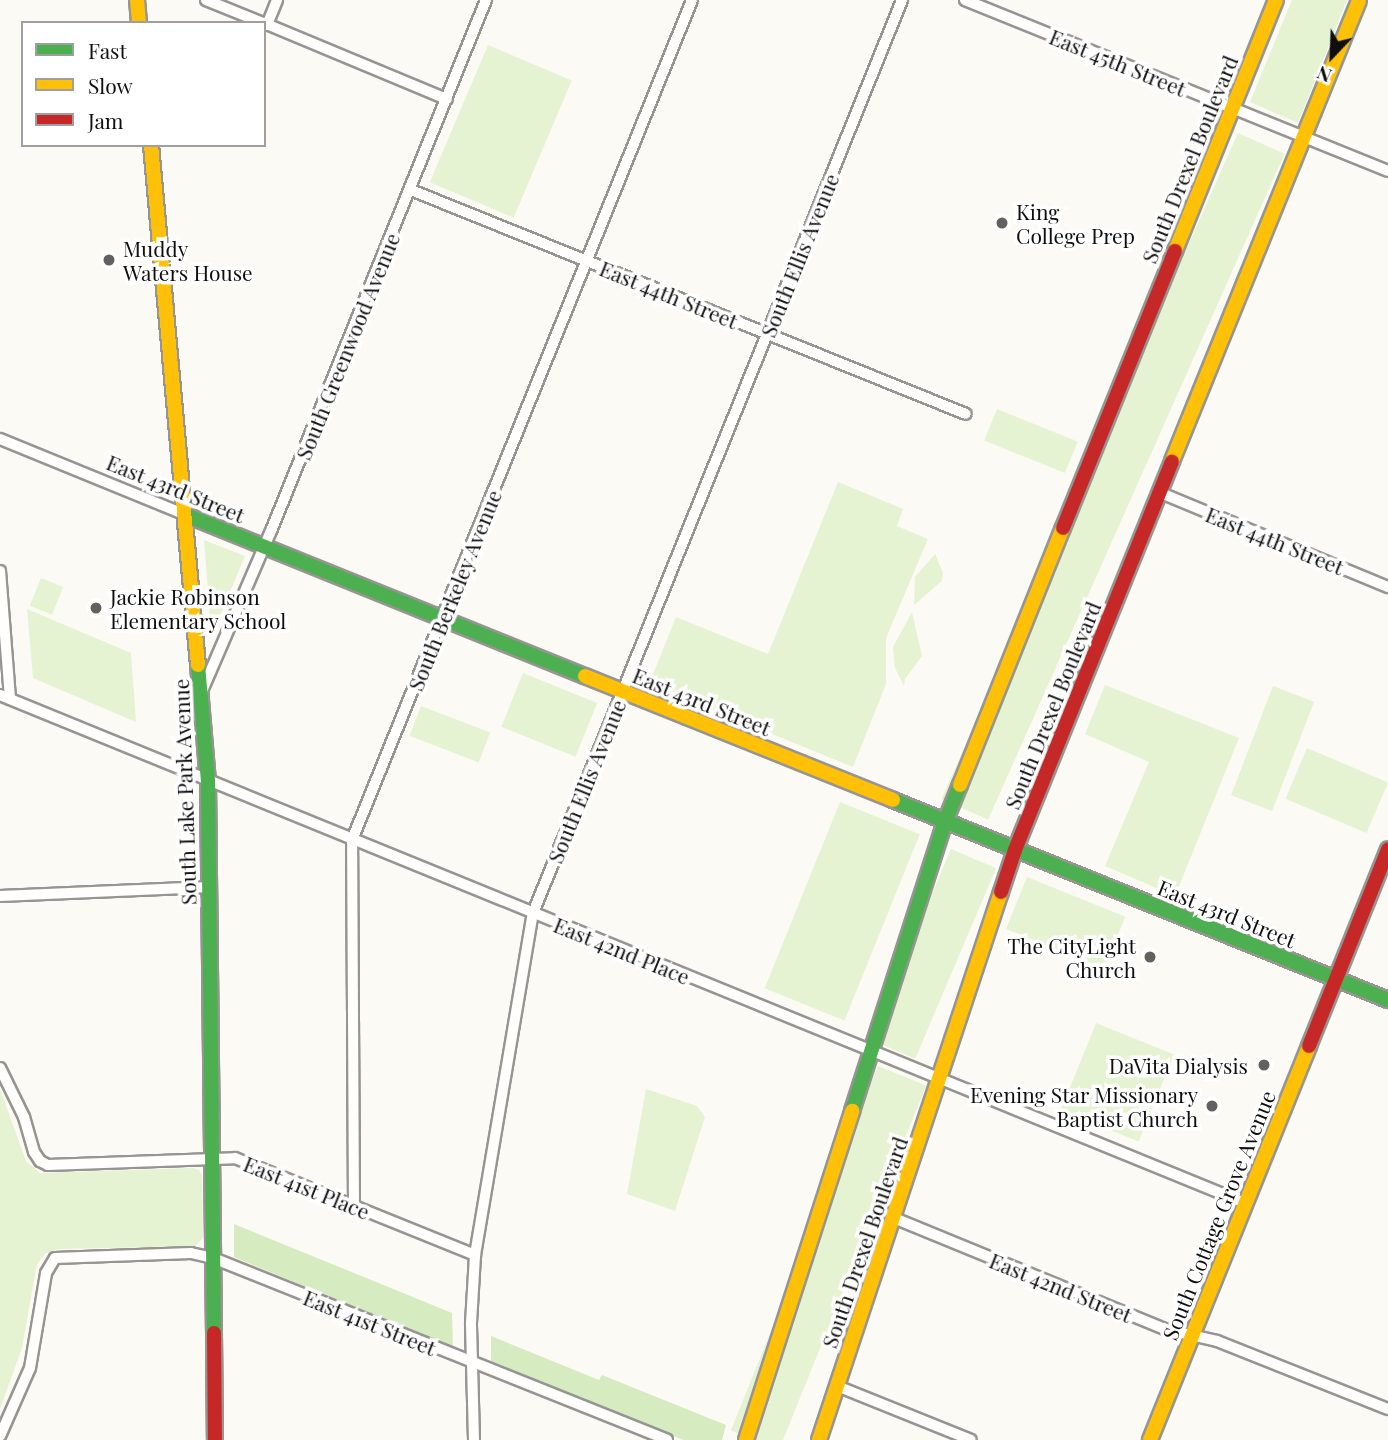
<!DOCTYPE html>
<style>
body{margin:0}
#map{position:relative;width:1388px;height:1440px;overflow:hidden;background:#fcfaf4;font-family:"Playfair Display",serif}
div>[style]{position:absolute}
.green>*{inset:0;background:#e5f3d2;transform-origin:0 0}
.forest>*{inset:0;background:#d6ebbf}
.roads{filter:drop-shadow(2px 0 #969592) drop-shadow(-2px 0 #969592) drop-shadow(0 2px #969592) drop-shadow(0 -2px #969592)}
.street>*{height:10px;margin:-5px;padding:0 5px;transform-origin:5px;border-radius:5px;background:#fffefd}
.fast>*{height:14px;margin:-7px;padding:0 7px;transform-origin:7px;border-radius:7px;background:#4caf50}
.slow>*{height:14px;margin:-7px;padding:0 7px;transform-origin:7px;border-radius:7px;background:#ffc107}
.jam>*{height:14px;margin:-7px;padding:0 7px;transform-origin:7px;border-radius:7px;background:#c62828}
.dots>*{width:19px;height:19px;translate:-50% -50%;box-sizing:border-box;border:4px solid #fff;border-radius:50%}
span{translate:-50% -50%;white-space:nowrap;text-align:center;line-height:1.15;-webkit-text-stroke:7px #fff;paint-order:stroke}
.street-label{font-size:21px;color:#0f0f0f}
.poi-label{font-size:21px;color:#0f0f0f}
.left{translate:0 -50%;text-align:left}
.right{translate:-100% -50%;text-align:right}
.legend{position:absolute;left:21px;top:21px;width:245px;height:126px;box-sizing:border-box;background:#fff;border:2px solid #9f9f9f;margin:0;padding:9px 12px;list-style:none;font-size:21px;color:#0f0f0f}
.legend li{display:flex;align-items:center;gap:14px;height:35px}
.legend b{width:35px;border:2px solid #9f9f9f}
.north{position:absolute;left:1297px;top:21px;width:70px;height:70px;-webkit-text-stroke:5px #fff;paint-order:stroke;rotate:203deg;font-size:19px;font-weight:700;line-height:28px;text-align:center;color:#0f0f0f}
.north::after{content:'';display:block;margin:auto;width:24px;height:32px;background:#0f0f0f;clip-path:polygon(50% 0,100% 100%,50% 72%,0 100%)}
</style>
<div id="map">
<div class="green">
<div style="clip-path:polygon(1292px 0,1347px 0,1298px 123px,1250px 102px)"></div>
<div style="left:488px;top:45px;width:91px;height:149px;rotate:23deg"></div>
<div style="left:1238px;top:133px;width:51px;height:729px;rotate:24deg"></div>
<div style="left:997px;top:409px;width:87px;height:34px;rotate:22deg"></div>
<div style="clip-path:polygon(838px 482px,903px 509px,897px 526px,928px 539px,886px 638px,886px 684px,853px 767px,649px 684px,676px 617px,768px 654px)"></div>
<div style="clip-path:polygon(204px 540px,245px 556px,219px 618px,214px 621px,210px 617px)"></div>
<div style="clip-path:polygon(935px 554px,943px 573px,942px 581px,914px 605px,915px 577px)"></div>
<div style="left:41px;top:578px;width:24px;height:30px;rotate:22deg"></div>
<div style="clip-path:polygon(27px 609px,131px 653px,136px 722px,33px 678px)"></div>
<div style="clip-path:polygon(912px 612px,922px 656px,905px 679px,904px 686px,895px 668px,893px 647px)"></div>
<div style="left:523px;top:673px;width:80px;height:58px;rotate:22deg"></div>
<div style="clip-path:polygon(1105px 685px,1239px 738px,1175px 896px,1105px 866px,1149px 762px,1085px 734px)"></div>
<div style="left:1273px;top:686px;width:44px;height:117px;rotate:21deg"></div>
<div style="left:421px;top:706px;width:74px;height:32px;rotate:21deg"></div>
<div style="left:1307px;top:748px;width:88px;height:55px;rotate:23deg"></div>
<div style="left:840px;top:802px;width:86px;height:201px;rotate:22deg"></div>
<div style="left:951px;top:849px;width:49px;height:207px;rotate:23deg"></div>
<div style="left:1027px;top:877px;width:106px;height:56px;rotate:22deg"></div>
<div style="left:1096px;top:1023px;width:84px;height:94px;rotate:22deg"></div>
<div style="left:878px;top:1066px;width:52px;height:393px;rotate:22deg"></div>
<div style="clip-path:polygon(0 1089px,26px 1161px,40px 1173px,193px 1168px,199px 1170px,202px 1175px,203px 1238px,195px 1246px,59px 1249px,46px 1253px,37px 1264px,22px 1348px,0 1409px)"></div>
<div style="clip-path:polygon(646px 1089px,697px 1106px,705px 1117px,675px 1211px,627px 1194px)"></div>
</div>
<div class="forest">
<div style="clip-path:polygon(234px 1224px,452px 1313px,453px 1348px,234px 1257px)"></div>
<div style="clip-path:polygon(491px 1336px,599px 1380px,602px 1375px,726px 1425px,722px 1440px,683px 1440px,491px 1361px)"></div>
</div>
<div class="roads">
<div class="street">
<div style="left:206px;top:0;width:61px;rotate:22deg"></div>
<div style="left:965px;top:0;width:456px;rotate:22deg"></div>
<div style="left:264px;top:23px;width:198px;rotate:22.6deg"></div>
<div style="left:267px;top:25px;width:27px;rotate:-68deg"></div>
<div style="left:411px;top:190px;width:598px;rotate:21.98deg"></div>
<div style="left:0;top:439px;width:201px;rotate:22.2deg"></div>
<div style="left:1161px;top:493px;width:246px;rotate:22.5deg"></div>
<div style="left:0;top:571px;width:128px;rotate:85.5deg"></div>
<div style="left:202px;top:691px;width:174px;rotate:-66.7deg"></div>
<div style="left:271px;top:531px;width:573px;rotate:-67.96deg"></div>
<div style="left:0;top:695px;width:1345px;rotate:22.2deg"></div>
<div style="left:0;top:896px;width:209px;rotate:-2.5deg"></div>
<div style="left:0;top:1068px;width:55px;rotate:63.9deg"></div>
<div style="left:24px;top:1117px;width:36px;rotate:74deg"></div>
<div style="left:34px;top:1152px;width:11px;rotate:56deg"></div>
<div style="left:40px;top:1161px;width:9px;rotate:27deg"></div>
<div style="left:48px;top:1165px;width:187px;rotate:-2.1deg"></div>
<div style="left:235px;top:1158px;width:259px;rotate:22deg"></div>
<div style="left:354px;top:1207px;width:367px;rotate:-90.3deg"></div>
<div style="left:352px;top:840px;width:906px;rotate:-67.96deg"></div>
<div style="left:894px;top:1218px;width:293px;rotate:22.3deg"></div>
<div style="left:1165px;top:1329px;width:53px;rotate:13deg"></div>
<div style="left:1217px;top:1341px;width:184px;rotate:21.7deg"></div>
<div style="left:837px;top:1386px;width:144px;rotate:21.9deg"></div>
<div style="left:0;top:1436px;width:74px;rotate:-66.2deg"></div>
<div style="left:30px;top:1368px;width:96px;rotate:-80.4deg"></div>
<div style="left:46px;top:1273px;width:17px;rotate:-59deg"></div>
<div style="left:55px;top:1258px;width:136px;rotate:-2.1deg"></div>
<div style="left:191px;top:1253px;width:23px;rotate:13deg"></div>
<div style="left:213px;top:1258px;width:489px;rotate:21.8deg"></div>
<div style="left:474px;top:1440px;width:117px;rotate:-91.5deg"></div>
<div style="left:471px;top:1323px;width:68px;rotate:-86.6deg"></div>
<div style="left:475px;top:1255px;width:347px;rotate:-80.4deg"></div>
<div style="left:533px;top:913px;width:985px;rotate:-67.99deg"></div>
</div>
<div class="fast">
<div style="left:186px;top:515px;width:430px;rotate:22deg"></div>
<div style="left:198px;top:665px;width:116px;rotate:85.1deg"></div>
<div style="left:208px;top:781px;width:552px;rotate:89.38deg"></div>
<div style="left:893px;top:800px;width:534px;rotate:22deg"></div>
<div style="left:852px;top:1111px;width:304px;rotate:-72.2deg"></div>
<div style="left:945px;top:822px;width:40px;rotate:-68deg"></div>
</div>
<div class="slow">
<div style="left:137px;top:0;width:23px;rotate:85deg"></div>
<div style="left:151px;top:145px;width:522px;rotate:84.84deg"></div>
<div style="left:1175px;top:251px;width:271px;rotate:-68.1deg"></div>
<div style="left:1172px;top:461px;width:497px;rotate:-67.9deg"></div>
<div style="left:585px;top:676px;width:332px;rotate:21.9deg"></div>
<div style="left:960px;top:785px;width:277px;rotate:-68.2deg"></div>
<div style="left:746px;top:1440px;width:346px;rotate:-72.1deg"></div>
<div style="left:819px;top:1440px;width:577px;rotate:-71.63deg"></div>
<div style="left:1150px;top:1440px;width:425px;rotate:-68deg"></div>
</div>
<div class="jam">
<div style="left:1063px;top:528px;width:299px;rotate:-68deg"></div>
<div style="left:1001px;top:892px;width:44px;rotate:-71.6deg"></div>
<div style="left:1015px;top:850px;width:419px;rotate:-68deg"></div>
<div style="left:1309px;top:1046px;width:212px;rotate:-68.1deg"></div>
<div style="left:214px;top:1333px;width:107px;rotate:89.5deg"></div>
</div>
</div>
<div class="dots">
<div style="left:1002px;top:223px;background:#62615f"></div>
<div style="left:109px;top:260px;background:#62615f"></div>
<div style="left:96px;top:608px;background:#62615f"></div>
<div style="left:1150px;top:957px;background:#62615f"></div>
<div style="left:1264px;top:1065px;background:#62615f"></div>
<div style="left:1212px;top:1106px;background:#62615f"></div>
</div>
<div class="street-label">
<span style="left:1118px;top:62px;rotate:22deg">East 45th Street</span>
<span style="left:1189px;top:159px;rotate:-68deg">South Drexel Boulevard</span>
<span style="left:799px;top:255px;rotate:-68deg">South Ellis Avenue</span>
<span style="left:669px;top:294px;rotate:22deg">East 44th Street</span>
<span style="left:347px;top:346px;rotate:-68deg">South Greenwood Avenue</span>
<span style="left:176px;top:488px;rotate:22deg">East 43rd Street</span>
<span style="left:1275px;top:540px;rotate:22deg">East 44th Street</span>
<span style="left:454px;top:590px;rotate:-68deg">South Berkeley Avenue</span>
<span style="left:702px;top:701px;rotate:22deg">East 43rd Street</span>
<span style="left:1052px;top:705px;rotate:-68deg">South Drexel Boulevard</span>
<span style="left:586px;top:781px;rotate:-68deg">South Ellis Avenue</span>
<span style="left:184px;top:792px;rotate:-92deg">South Lake Park Avenue</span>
<span style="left:1227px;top:913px;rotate:22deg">East 43rd Street</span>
<span style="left:622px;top:950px;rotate:22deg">East 42nd Place</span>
<span style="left:307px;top:1187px;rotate:22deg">East 41st Place</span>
<span style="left:1218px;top:1215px;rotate:-68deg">South Cottage Grove Avenue</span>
<span style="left:864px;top:1242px;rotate:-71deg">South Drexel Boulevard</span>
<span style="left:1061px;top:1287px;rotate:22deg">East 42nd Street</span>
<span style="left:370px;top:1322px;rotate:22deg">East 41st Street</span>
</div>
<div class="poi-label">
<span class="left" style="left:1016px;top:223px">King<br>College Prep</span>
<span class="left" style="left:123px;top:260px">Muddy<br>Waters House</span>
<span class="left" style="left:110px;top:608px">Jackie Robinson<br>Elementary School</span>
<span class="right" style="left:1136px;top:957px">The CityLight<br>Church</span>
<span class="right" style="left:1248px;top:1065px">DaVita Dialysis</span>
<span class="right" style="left:1198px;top:1106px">Evening Star Missionary<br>Baptist Church</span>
</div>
<ul class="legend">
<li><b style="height:9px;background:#4caf50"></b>Fast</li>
<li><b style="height:9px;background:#ffc107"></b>Slow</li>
<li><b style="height:9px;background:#c62828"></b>Jam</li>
</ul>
<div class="north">N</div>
</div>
